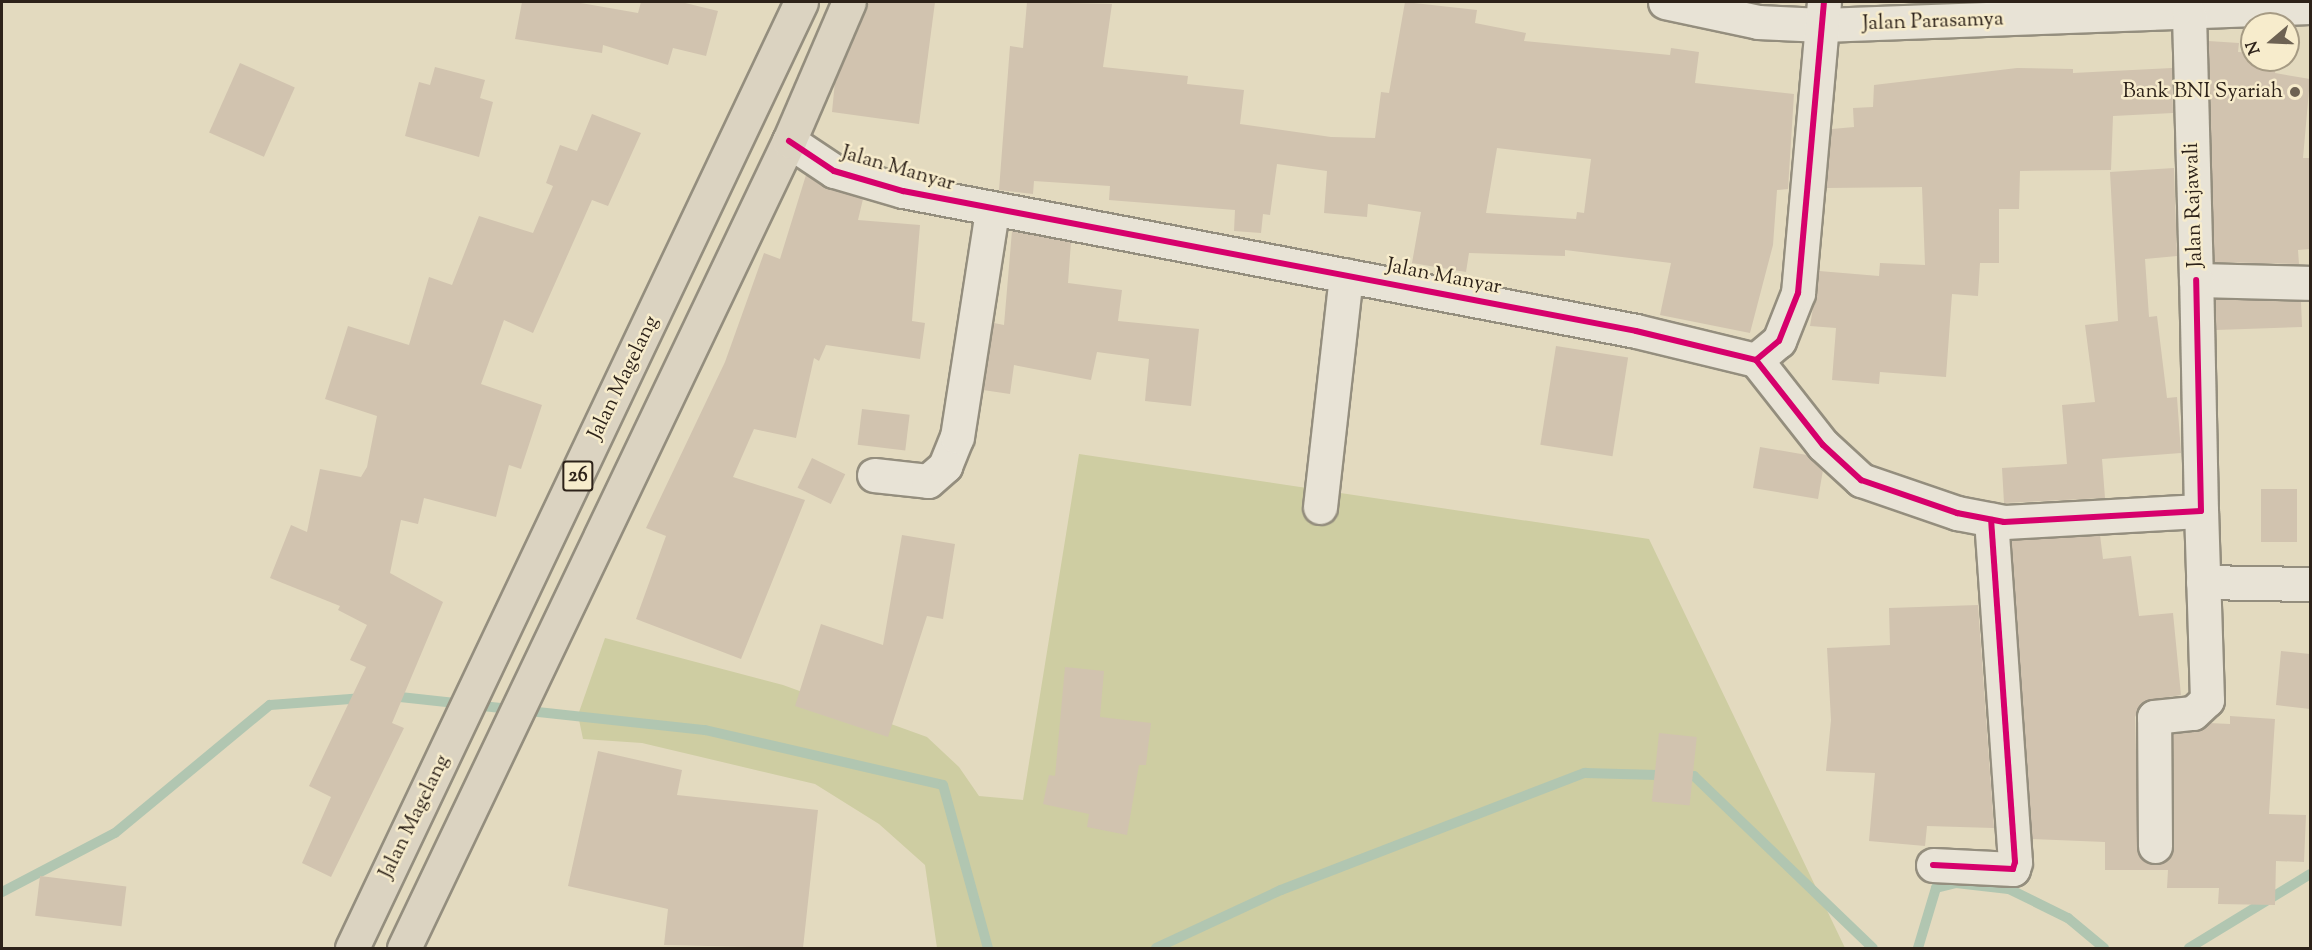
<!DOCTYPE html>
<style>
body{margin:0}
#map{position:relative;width:2312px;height:950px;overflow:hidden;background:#e3dabf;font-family:"Sorts Mill Goudy",serif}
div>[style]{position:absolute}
.green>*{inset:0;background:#cecda2}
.stream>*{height:10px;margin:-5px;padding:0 5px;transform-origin:5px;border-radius:5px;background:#b1c6b1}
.building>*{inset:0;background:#d1c3af;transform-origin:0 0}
.roads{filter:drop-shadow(2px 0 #948e7e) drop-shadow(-2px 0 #948e7e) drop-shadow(0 2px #948e7e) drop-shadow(0 -2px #948e7e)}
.minor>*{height:33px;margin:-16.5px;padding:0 16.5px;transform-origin:16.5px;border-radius:16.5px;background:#e8e3d6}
.highway>*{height:33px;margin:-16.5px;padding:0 16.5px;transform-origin:16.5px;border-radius:16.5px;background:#dbd3c1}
.cycleway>*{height:6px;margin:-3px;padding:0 3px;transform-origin:3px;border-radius:3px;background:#d6006c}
.dots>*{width:16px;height:16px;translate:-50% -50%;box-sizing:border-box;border:3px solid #f7eccc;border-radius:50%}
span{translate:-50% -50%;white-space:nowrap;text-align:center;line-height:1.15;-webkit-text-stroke:5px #f7eccc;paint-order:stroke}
.shield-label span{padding:2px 4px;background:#f7eccc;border:2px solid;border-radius:4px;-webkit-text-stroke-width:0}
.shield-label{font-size:20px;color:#2d2219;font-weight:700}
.street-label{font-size:21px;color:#2d2219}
.poi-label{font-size:21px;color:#2d2219}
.right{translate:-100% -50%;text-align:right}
.frame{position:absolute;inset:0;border:3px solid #2d2219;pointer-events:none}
.north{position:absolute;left:2240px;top:12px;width:60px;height:60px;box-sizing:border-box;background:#f7eccc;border:2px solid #a69b84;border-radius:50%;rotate:251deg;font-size:16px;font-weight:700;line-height:24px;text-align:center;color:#2d2219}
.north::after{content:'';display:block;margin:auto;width:21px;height:27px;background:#6d6253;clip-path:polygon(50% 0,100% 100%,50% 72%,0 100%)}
</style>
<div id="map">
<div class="green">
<div style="clip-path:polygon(1079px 454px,1649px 539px,1845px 948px,937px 948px,925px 865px,879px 824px,815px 784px,642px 743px,583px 739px,578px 715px,605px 638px,783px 685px,927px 737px,959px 767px,979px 796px,1023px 800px)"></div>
</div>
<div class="stream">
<div style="left:391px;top:696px;width:316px;rotate:6.2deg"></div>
<div style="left:705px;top:730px;width:244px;rotate:13deg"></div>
<div style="left:943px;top:785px;width:169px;rotate:74.6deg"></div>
<div style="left:2px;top:892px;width:127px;rotate:-27.6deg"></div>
<div style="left:115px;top:833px;width:201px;rotate:-39.6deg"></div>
<div style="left:270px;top:705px;width:94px;rotate:-4.3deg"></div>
<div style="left:1156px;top:948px;width:138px;rotate:-24.9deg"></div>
<div style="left:1281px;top:890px;width:326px;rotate:-21.1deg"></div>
<div style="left:1585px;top:773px;width:109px;rotate:1.6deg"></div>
<div style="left:1694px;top:776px;width:248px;rotate:43.9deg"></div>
<div style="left:1918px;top:948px;width:63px;rotate:-73.3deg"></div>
<div style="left:1936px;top:888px;width:21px;rotate:-14deg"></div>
<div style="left:1956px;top:883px;width:53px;rotate:6.5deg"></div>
<div style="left:2009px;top:889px;width:66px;rotate:26.2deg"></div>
<div style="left:2068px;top:918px;width:47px;rotate:39.8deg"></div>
<div style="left:2189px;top:948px;width:142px;rotate:-31.4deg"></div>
</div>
<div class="building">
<div style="clip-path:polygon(522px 2px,575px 2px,638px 13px,641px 2px,681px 2px,718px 11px,706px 56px,673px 48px,668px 65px,603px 45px,602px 53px,515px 39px)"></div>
<div style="clip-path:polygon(867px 2px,935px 2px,919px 124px,832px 112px,835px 81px)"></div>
<div style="clip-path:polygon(evenodd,1027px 2px,1112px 4px,1103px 67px,1188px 76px,1187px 84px,1244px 90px,1240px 124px,1331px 137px,1375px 138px,1381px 92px,1389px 93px,1405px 2px,1477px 10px,1475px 23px,1526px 33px,1524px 41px,1670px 55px,1671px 48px,1699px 52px,1695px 83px,1794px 94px,1788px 189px,1777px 190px,1773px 245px,1750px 333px,1660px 315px,1671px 263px,1565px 250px,1565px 256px,1469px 253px,1466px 272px,1412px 263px,1421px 212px,1368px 204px,1367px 217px,1324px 213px,1327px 171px,1277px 164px,1270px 215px,1263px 214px,1261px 233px,1234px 231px,1235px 210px,1109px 200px,1110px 186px,1034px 181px,1033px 194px,999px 190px,1010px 46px,1023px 48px,1027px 2px,1497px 148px,1591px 159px,1584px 213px,1577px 212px,1576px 219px,1486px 213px,1497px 148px)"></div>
<div style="clip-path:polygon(2208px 41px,2239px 43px,2238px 52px,2252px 53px,2252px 60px,2276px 60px,2275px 73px,2310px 79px,2303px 158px,2310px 158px,2310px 249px,2298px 250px,2299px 264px,2214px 262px)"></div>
<div style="left:240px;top:63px;width:60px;height:76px;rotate:24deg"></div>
<div style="clip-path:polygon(435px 67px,485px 80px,480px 98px,493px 102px,479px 157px,405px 136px,419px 82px,430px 85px)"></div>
<div style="clip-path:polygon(2017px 68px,2073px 69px,2073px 73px,2172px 68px,2173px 113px,2113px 116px,2111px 170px,2020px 171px,2019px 209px,1999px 209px,1999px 263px,1980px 263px,1978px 296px,1952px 294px,1946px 377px,1880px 372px,1879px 384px,1832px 380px,1836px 328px,1810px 326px,1819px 271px,1879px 276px,1880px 263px,1925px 265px,1922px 187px,1826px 188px,1832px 129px,1854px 127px,1853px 108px,1873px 107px,1874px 85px)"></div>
<div style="clip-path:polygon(592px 114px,641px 133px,608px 206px,592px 200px,533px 333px,504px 320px,481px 384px,542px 405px,521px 469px,509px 465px,496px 517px,424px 498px,418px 524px,401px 520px,390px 573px,443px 602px,392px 723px,404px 728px,331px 877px,302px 863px,331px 797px,309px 786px,366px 667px,350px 660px,367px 625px,338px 610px,340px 606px,270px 578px,291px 525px,307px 532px,320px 469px,361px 477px,367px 467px,377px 416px,325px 399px,348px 326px,409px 345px,429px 277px,452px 285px,479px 216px,533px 233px,553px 186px,546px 183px,560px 145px,577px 151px)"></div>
<div style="clip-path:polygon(2174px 168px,2177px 256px,2145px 259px,2149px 317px,2157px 316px,2167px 398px,2177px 397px,2181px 453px,2102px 459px,2105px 498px,2004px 503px,2002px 468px,2067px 464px,2062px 405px,2095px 402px,2085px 325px,2118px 321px,2110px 172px)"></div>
<div style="clip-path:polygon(806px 175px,863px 199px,858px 220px,920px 225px,912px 321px,925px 323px,920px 359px,826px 345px,819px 361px,814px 358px,796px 438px,754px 429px,733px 477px,805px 500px,741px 659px,636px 619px,666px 536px,646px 528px,725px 362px,764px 253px,780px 259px)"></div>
<div style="clip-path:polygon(1012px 231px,1071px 242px,1068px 283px,1122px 290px,1118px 321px,1199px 329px,1191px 406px,1145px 401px,1149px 359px,1097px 352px,1091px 380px,1014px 365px,1010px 394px,983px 390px,994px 323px,1004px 325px)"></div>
<div style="clip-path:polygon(2215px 299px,2301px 302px,2302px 327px,2216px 330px)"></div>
<div style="left:1556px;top:346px;width:73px;height:100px;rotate:9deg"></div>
<div style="left:862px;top:409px;width:48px;height:36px;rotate:7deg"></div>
<div style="clip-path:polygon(1760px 447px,1807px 455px,1823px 470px,1818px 499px,1753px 488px)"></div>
<div style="left:812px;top:458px;width:37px;height:33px;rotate:26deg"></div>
<div style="left:2261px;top:489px;width:36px;height:53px"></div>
<div style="clip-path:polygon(902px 535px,955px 544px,943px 619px,927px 616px,888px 737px,795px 706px,821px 624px,883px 645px)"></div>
<div style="clip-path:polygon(2100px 535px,2103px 559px,2131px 556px,2139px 616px,2173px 613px,2181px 695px,2144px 701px,2135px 717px,2139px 855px,2156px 865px,2172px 855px,2173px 734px,2209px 723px,2230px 724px,2230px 716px,2275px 719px,2269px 814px,2306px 815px,2304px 862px,2276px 861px,2275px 905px,2218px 904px,2219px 888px,2167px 888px,2168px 870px,2105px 870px,2105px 842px,2032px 839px,2011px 540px)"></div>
<div style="clip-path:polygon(1978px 605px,1994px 828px,1927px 826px,1925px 846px,1869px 841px,1875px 773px,1826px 771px,1831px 720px,1827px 648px,1890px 645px,1889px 608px)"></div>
<div style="clip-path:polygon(2281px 651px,2310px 654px,2310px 709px,2276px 705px)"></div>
<div style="clip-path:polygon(1065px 667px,1104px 671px,1100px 717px,1151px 723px,1146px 765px,1139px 765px,1127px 835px,1087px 827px,1089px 814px,1043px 804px,1049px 775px,1055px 776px)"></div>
<div style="left:1659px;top:733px;width:38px;height:69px;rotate:6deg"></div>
<div style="clip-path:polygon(598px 751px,682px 770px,677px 795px,818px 810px,803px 948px,664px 945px,668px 909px,568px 886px)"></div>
<div style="left:40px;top:876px;width:87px;height:40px;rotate:7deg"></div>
</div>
<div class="roads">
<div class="minor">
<div style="left:1665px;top:2px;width:95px;rotate:12.1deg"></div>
<div style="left:1758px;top:22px;width:64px;rotate:2.7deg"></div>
<div style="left:1822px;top:25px;width:488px;rotate:-2.1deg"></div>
<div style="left:2189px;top:14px;width:266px;rotate:88.5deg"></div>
<div style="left:2196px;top:280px;width:114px;rotate:1.5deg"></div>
<div style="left:789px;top:141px;width:54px;rotate:33.7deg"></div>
<div style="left:834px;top:171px;width:72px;rotate:16.2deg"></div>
<div style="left:903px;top:191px;width:746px;rotate:10.81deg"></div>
<div style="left:1636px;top:331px;width:123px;rotate:13.6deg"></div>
<div style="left:1756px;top:360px;width:30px;rotate:-40deg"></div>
<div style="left:1779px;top:341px;width:52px;rotate:-68.4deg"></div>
<div style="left:1798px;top:293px;width:292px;rotate:-84.9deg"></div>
<div style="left:1756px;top:360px;width:108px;rotate:51.8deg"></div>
<div style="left:1823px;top:445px;width:52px;rotate:42.6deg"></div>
<div style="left:1861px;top:480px;width:102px;rotate:19deg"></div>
<div style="left:1957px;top:513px;width:48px;rotate:10.8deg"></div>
<div style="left:2004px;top:522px;width:197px;rotate:-3.2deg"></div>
<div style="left:2201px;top:511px;width:231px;rotate:-91.2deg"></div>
<div style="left:874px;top:475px;width:54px;rotate:6.3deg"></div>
<div style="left:928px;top:481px;width:23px;rotate:-41deg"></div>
<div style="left:945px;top:466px;width:31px;rotate:-68deg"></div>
<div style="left:957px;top:437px;width:229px;rotate:-81.2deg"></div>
<div style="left:1320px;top:507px;width:233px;rotate:-83.6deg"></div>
<div style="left:2203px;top:582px;width:107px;rotate:1.1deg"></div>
<div style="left:2155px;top:846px;width:129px;rotate:-90.4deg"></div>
<div style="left:2154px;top:717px;width:39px;rotate:-6deg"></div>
<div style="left:2193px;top:713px;width:19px;rotate:-43deg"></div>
<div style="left:2207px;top:700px;width:189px;rotate:-91.8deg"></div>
<div style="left:1933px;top:865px;width:80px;rotate:2.9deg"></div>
<div style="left:2013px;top:869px;width:7px;rotate:-74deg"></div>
<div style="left:2015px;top:862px;width:343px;rotate:-94deg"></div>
</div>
<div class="highway">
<div style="left:352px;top:948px;width:1047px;rotate:-64.61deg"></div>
<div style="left:404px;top:948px;width:894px;rotate:-64.5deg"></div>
<div style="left:789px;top:141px;width:151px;rotate:-66.7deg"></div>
</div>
</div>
<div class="cycleway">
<div style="left:789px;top:141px;width:54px;rotate:33.7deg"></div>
<div style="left:834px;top:171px;width:72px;rotate:16.2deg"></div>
<div style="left:903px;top:191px;width:746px;rotate:10.81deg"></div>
<div style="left:1636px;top:331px;width:123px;rotate:13.6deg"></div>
<div style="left:1756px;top:360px;width:30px;rotate:-40deg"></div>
<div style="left:1779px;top:341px;width:52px;rotate:-68.4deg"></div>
<div style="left:1798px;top:293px;width:292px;rotate:-84.9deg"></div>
<div style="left:1756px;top:360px;width:108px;rotate:51.8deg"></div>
<div style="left:1823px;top:445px;width:52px;rotate:42.6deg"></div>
<div style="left:1861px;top:480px;width:102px;rotate:19deg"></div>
<div style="left:1957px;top:513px;width:48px;rotate:10.8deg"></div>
<div style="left:2004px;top:522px;width:197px;rotate:-3.2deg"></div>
<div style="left:2201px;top:511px;width:231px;rotate:-91.2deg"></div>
<div style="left:1933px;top:865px;width:80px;rotate:2.9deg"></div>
<div style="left:2013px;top:869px;width:7px;rotate:-74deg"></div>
<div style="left:2015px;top:862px;width:343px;rotate:-94deg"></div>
</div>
<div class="dots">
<div style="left:2295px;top:92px;background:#6d6253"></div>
</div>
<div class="shield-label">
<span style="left:578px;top:476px">26</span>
</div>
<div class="street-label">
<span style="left:1933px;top:22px;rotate:-2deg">Jalan Parasamya</span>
<span style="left:898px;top:169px;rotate:16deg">Jalan Manyar</span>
<span style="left:2194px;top:205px;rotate:-92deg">Jalan Rajawali</span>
<span style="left:1444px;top:277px;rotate:11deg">Jalan Manyar</span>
<span style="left:624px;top:378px;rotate:-64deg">Jalan Magelang</span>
<span style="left:415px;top:817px;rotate:-64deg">Jalan Magelang</span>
</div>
<div class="poi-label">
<span class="right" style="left:2283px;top:92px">Bank BNI Syariah</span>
</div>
<div class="frame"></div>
<div class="north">N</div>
</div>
